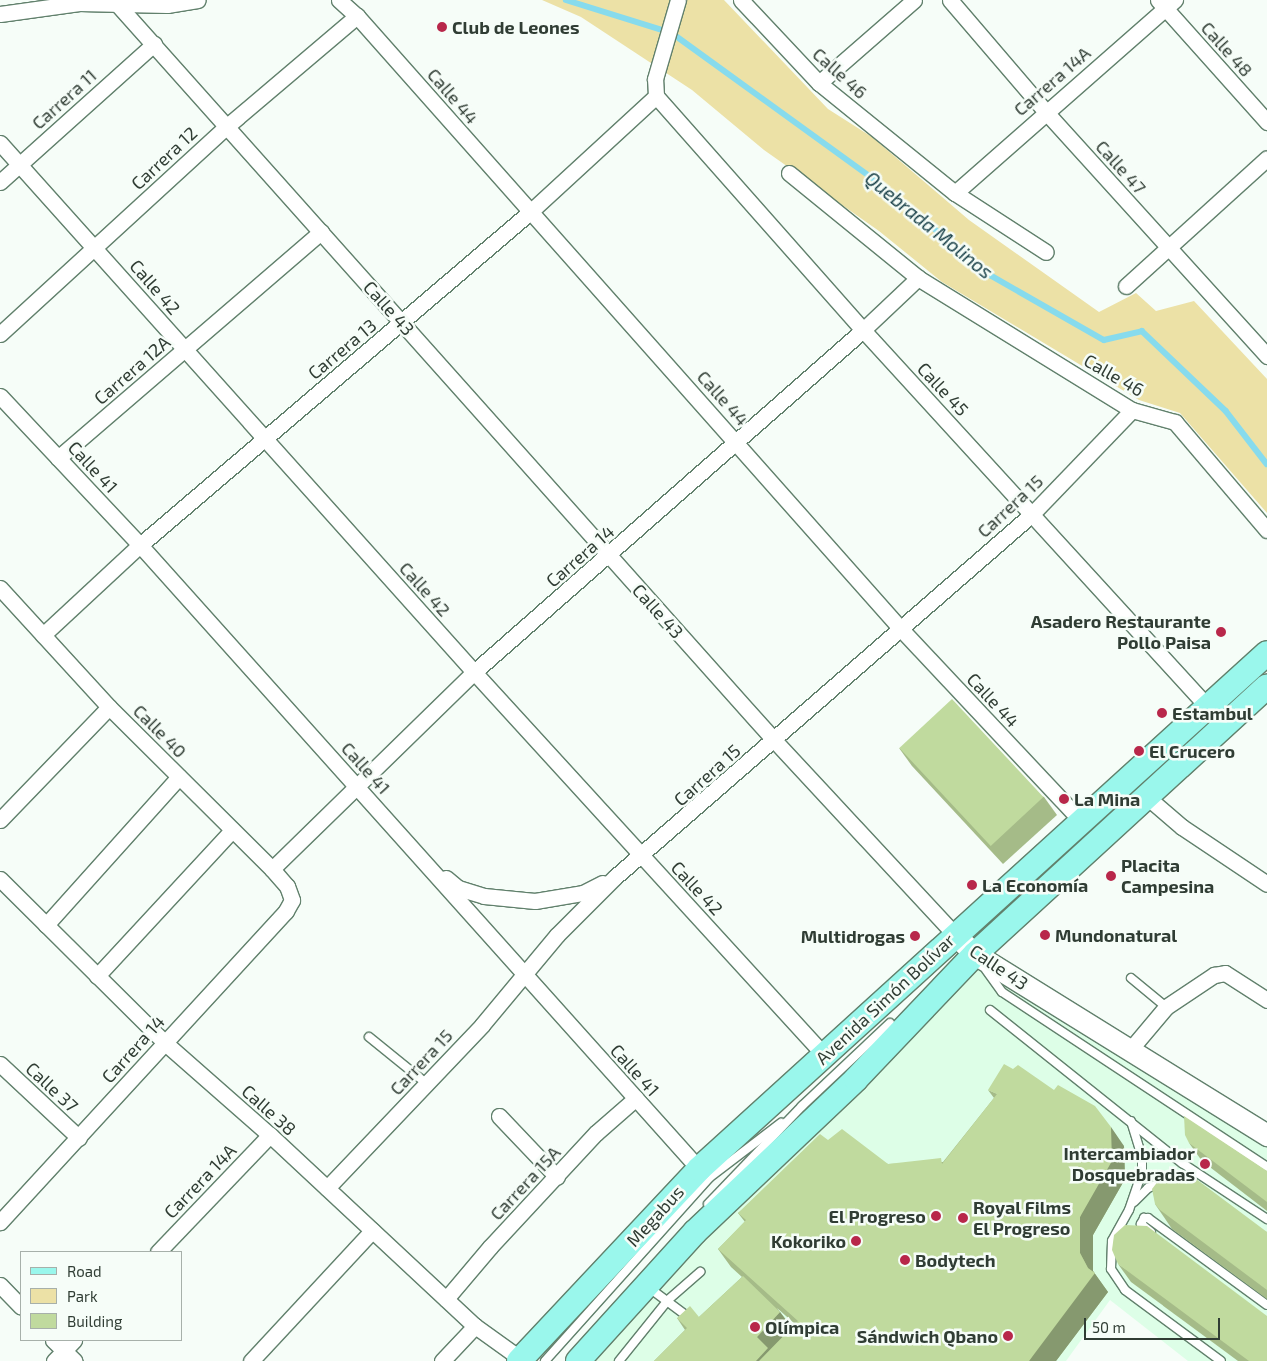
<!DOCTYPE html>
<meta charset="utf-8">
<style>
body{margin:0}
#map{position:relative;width:1267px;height:1361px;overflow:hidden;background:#f6fdf8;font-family:"Exo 2",sans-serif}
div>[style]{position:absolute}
.built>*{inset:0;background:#ddfee7}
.green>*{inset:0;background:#ece1a6}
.stream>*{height:5.5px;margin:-2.75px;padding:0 2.75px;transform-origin:2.75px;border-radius:2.75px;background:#87dbed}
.roads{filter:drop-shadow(1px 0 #61806c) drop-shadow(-1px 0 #61806c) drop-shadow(0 1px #61806c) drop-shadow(0 -1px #61806c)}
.lane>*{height:8px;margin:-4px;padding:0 4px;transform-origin:4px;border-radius:4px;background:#fff}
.street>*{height:15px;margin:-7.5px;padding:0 7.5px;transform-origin:7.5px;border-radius:7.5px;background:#fff}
.secondary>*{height:21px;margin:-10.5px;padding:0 10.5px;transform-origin:10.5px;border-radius:10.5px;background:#fff}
.primary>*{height:24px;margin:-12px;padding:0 12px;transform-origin:12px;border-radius:12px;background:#9af7ec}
.wall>*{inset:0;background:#a5bb88}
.shaded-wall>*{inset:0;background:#86996f}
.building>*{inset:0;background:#c0da9e;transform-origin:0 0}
.dots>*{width:14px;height:14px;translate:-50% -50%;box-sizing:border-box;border:2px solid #f6fdf8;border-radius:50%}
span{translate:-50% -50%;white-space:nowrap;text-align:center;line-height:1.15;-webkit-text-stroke:5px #f6fdf8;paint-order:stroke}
.poi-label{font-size:18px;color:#303d34;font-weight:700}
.left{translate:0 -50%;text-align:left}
.right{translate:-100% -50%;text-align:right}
.street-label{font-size:18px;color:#303d34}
.water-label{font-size:19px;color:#153d45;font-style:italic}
.legend{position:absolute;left:20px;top:1251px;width:162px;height:90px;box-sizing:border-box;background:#f6fdf8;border:1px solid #a7b0aa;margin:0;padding:6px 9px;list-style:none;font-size:15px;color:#303d34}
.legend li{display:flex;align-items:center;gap:10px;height:25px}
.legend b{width:25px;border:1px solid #a7b0aa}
.scale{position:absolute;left:1084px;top:1318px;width:136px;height:22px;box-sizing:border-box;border:2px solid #303d34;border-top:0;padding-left:6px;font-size:15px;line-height:18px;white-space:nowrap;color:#303d34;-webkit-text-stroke:4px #f6fdf8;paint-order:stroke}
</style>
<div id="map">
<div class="built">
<div style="clip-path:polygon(975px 954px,1267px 1135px,1267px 1361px,1188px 1361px,1110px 1300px,1066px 1361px,578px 1361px)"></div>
</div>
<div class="green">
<div style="clip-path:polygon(542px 0,724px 0,828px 109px,872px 137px,969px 220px,1099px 312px,1136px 293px,1156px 311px,1194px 301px,1267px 379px,1267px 513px,1180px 413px,1139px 400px,942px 282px,879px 231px,764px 150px,692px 90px,581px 17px)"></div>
</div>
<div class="stream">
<div style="left:566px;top:0;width:111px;rotate:17.3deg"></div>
<div style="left:672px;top:33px;width:259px;rotate:35.9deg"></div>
<div style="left:882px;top:185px;width:141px;rotate:39.8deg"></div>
<div style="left:990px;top:275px;width:131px;rotate:29.7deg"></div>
<div style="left:1104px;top:340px;width:39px;rotate:-13deg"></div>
<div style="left:1142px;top:331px;width:116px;rotate:43.6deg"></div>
<div style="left:1226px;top:411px;width:67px;rotate:52.3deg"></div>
</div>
<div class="roads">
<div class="lane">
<div style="left:986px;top:970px;width:27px;rotate:54deg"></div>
<div style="left:1002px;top:992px;width:318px;rotate:33.4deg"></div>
<div style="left:1131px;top:978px;width:45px;rotate:39.6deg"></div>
<div style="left:990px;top:1010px;width:246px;rotate:38.6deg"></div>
<div style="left:1182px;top:1163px;width:102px;rotate:33.4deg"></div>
<div style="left:369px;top:1037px;width:75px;rotate:39deg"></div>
<div style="left:1131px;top:1121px;width:37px;rotate:73deg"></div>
<div style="left:1142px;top:1156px;width:16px;rotate:90deg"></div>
<div style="left:1142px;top:1172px;width:40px;rotate:108.9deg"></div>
<div style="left:1129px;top:1210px;width:35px;rotate:119deg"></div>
<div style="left:1112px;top:1241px;width:28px;rotate:92deg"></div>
<div style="left:1111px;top:1269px;width:25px;rotate:56deg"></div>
<div style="left:1125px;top:1290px;width:119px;rotate:36.5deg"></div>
<div style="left:1134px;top:1202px;width:20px;rotate:-45deg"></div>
<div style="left:1148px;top:1188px;width:16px;rotate:-22deg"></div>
<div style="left:708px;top:1204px;width:136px;rotate:-46.2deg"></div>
<div style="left:802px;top:1106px;width:121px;rotate:-43.3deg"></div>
<div style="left:1151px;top:1232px;width:13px;rotate:-141deg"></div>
<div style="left:1141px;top:1224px;width:7px;rotate:-63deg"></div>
<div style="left:1144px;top:1218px;width:4px"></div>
<div style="left:1148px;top:1218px;width:147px;rotate:36.2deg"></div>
<div style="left:648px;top:1287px;width:54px;rotate:36.7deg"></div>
<div style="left:545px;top:1361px;width:246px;rotate:-48.1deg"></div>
<div style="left:709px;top:1178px;width:91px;rotate:-37.4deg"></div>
<div style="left:619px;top:1361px;width:78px;rotate:-51.2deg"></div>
<div style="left:668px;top:1300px;width:43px;rotate:-41.2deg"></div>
</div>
<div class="street">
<div style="left:339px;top:0;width:24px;rotate:42deg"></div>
<div style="left:357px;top:16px;width:818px;rotate:48.42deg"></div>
<div style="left:900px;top:628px;width:265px;rotate:46.8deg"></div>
<div style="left:741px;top:0;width:114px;rotate:46.8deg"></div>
<div style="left:819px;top:83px;width:175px;rotate:39deg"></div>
<div style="left:955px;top:193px;width:108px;rotate:33deg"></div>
<div style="left:950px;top:0;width:146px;rotate:49.4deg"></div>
<div style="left:1045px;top:111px;width:331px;rotate:47.8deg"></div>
<div style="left:1158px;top:0;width:164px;rotate:48.2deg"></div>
<div style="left:118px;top:5px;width:985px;rotate:48.25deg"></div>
<div style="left:774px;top:740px;width:265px;rotate:47.1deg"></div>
<div style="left:0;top:14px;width:80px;rotate:-7.9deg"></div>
<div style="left:79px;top:3px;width:88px;rotate:1.3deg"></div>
<div style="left:167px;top:5px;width:31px;rotate:-9deg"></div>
<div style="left:819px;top:83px;width:126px;rotate:-41.1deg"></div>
<div style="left:656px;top:96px;width:312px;rotate:48.5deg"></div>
<div style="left:863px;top:330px;width:508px;rotate:47.55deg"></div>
<div style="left:0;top:143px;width:710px;rotate:48.14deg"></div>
<div style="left:474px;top:672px;width:520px;rotate:47.57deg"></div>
<div style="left:789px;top:173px;width:166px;rotate:39.1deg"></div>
<div style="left:918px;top:278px;width:251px;rotate:31.7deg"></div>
<div style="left:1132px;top:410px;width:45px;rotate:15.6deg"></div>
<div style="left:1175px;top:422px;width:142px;rotate:49.6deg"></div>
<div style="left:0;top:182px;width:207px;rotate:-41.9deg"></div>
<div style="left:955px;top:193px;width:293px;rotate:-41.3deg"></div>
<div style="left:1126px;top:286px;width:190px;rotate:-42.2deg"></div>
<div style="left:0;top:334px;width:306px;rotate:-42.5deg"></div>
<div style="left:226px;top:127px;width:172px;rotate:-40.3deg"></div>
<div style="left:0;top:396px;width:204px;rotate:46.8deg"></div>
<div style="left:140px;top:545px;width:838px;rotate:48.14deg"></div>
<div style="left:58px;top:458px;width:347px;rotate:-40.7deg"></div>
<div style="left:0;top:588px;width:161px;rotate:47.5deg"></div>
<div style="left:109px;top:707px;width:230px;rotate:44.8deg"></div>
<div style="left:272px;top:869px;width:23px;rotate:49deg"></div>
<div style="left:287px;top:886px;width:15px;rotate:70deg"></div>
<div style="left:292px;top:900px;width:13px;rotate:119deg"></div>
<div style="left:286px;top:911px;width:423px;rotate:132.6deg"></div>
<div style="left:43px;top:635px;width:132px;rotate:-42.9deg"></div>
<div style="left:140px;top:545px;width:513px;rotate:-40.49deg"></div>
<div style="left:530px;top:212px;width:171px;rotate:-42.6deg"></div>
<div style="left:656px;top:96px;width:17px;rotate:-93deg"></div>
<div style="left:655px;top:79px;width:82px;rotate:-73.8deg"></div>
<div style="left:1147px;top:797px;width:46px;rotate:40.6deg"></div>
<div style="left:1182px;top:827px;width:102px;rotate:33.8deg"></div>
<div style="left:0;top:820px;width:157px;rotate:-46deg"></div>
<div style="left:272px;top:869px;width:282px;rotate:-44.3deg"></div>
<div style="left:474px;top:672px;width:518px;rotate:-41.32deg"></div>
<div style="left:863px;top:330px;width:76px;rotate:-43.4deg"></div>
<div style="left:446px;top:878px;width:16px;rotate:40deg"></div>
<div style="left:458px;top:888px;width:27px;rotate:17deg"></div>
<div style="left:484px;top:896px;width:51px;rotate:5.6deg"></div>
<div style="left:535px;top:901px;width:49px;rotate:-9.5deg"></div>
<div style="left:583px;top:893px;width:22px;rotate:-27deg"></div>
<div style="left:0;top:879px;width:231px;rotate:44.8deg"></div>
<div style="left:164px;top:1042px;width:141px;rotate:41.3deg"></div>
<div style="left:270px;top:1135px;width:280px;rotate:43deg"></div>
<div style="left:475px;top:1326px;width:57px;rotate:35.7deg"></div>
<div style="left:46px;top:925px;width:199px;rotate:-48.1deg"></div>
<div style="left:97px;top:976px;width:199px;rotate:-47.2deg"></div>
<div style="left:1129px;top:1051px;width:57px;rotate:-49.9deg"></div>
<div style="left:1166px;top:1007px;width:58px;rotate:-33.7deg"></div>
<div style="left:1214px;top:975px;width:11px;rotate:-10deg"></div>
<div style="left:1225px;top:973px;width:50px;rotate:32.7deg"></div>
<div style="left:0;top:1064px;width:108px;rotate:43.1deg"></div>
<div style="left:499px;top:1116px;width:84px;rotate:46.4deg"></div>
<div style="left:327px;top:1188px;width:225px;rotate:-46.4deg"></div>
<div style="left:482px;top:1025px;width:117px;rotate:-50.2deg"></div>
<div style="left:557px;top:935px;width:82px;rotate:-45deg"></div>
<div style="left:615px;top:877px;width:553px;rotate:-41.04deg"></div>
<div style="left:1032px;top:514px;width:144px;rotate:-46.1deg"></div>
<div style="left:158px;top:1252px;width:162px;rotate:-46.3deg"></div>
<div style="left:0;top:1285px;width:30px;rotate:46deg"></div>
<div style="left:446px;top:1299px;width:68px;rotate:-49.8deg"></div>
<div style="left:490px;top:1247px;width:156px;rotate:-47.1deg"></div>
<div style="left:596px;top:1133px;width:53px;rotate:-41.2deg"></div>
<div style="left:53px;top:1340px;width:30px;rotate:44deg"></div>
<div style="left:54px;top:1361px;width:29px;rotate:-46deg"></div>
<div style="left:251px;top:1361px;width:178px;rotate:-47.1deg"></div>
<div style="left:442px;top:1361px;width:48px;rotate:-46.7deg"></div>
</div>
<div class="secondary">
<div style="left:954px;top:934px;width:29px;rotate:44deg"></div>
<div style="left:975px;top:954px;width:344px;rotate:31.8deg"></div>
</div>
<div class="primary">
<div style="left:519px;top:1361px;width:263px;rotate:-46.8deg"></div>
<div style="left:699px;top:1169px;width:767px;rotate:-42.25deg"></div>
<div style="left:578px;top:1361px;width:174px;rotate:-47.8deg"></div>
<div style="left:695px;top:1232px;width:222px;rotate:-43.5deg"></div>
<div style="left:856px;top:1079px;width:173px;rotate:-46.4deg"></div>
<div style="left:975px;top:954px;width:396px;rotate:-42.5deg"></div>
</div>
</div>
<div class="wall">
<div style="clip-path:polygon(899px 748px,1044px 797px,1057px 815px,1003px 864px,912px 766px)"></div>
<div style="clip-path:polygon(evenodd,988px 1090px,1124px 1146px,1125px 1179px,1093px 1235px,1093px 1271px,1108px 1292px,1056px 1361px,654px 1361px,685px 1330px,677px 1318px,699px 1317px,742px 1277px,731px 1267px,718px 1249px,745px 1222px,738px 1213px,828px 1140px,888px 1164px,943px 1162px,994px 1098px,988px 1090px,777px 1308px,795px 1324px,792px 1327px,780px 1312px,777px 1308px)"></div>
<div style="clip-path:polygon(1189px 1143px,1267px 1171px,1267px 1211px,1202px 1161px)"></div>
<div style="clip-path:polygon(1155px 1204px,1267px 1232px,1267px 1299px,1172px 1229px)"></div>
<div style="clip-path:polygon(1118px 1264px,1267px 1361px,1238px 1361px,1131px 1282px)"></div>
</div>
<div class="shaded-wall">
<div style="clip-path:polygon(1111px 1127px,1124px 1146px,1125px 1179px,1093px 1235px,1093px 1271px,1108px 1292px,1056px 1361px,1029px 1361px,1088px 1268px,1080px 1253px,1080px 1217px)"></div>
<div style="clip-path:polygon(780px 1312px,793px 1330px,778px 1361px,756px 1361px,757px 1337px)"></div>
</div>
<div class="building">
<div style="left:952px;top:699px;width:134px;height:72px;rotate:47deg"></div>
<div style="clip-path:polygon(1004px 1064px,1013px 1069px,1018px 1065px,1054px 1090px,1058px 1085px,1095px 1106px,1111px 1127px,1112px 1161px,1080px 1217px,1080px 1253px,1088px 1268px,1095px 1273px,1029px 1361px,759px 1361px,798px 1321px,718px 1249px,746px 1220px,738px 1213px,820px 1134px,828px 1140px,842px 1129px,888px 1164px,941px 1158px,942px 1164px,997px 1094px,988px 1090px)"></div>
<div style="clip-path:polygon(1184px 1116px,1267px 1171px,1267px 1202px,1189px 1143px,1185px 1135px)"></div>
<div style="clip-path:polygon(1181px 1170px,1188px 1173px,1267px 1232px,1267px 1290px,1160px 1210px,1155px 1204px,1152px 1189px,1166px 1171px)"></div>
<div style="clip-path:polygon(1125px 1225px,1147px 1226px,1267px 1316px,1267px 1361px,1249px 1361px,1118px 1264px,1112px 1250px,1114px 1235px)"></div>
<div style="clip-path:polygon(743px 1276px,780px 1312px,757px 1337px,768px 1348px,756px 1361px,654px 1361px,687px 1328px,677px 1318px,690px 1306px,699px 1317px)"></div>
</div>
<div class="dots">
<div style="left:442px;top:27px;background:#b8274a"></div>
<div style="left:1221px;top:632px;background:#b8274a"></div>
<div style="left:1162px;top:713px;background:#b8274a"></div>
<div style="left:1139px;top:751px;background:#b8274a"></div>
<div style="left:1064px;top:799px;background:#b8274a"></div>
<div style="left:1111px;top:876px;background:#b8274a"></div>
<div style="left:972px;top:885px;background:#b8274a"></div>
<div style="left:1045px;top:935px;background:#b8274a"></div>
<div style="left:915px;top:936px;background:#b8274a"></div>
<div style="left:1205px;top:1164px;background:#b8274a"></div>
<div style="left:936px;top:1216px;background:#b8274a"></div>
<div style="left:963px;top:1218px;background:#b8274a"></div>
<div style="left:856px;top:1241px;background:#b8274a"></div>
<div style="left:905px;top:1260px;background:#b8274a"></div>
<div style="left:755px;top:1327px;background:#b8274a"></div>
<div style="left:1008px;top:1336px;background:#b8274a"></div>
</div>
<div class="poi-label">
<span class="left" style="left:452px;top:27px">Club de Leones</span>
<span class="right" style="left:1211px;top:632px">Asadero Restaurante<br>Pollo Paisa</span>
<span class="left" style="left:1172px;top:713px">Estambul</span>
<span class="left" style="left:1149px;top:751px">El Crucero</span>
<span class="left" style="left:1074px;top:799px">La Mina</span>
<span class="left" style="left:1121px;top:876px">Placita<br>Campesina</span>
<span class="left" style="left:982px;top:885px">La Economía</span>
<span class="left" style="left:1055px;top:935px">Mundonatural</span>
<span class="right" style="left:905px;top:936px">Multidrogas</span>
<span class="right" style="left:1195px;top:1164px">Intercambiador<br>Dosquebradas</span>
<span class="left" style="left:973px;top:1218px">Royal Films<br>El Progreso</span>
<span class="right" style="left:926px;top:1216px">El Progreso</span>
<span class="right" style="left:846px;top:1241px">Kokoriko</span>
<span class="left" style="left:915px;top:1260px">Bodytech</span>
<span class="left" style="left:765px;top:1327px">Olímpica</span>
<span class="right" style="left:998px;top:1336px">Sándwich Qbano</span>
</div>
<div class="street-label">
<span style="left:1227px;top:49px;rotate:48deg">Calle 48</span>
<span style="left:840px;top:73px;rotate:42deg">Calle 46</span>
<span style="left:1052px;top:81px;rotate:-41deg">Carrera 14A</span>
<span style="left:453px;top:96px;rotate:49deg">Calle 44</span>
<span style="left:64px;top:99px;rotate:-42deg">Carrera 11</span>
<span style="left:164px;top:158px;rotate:-43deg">Carrera 12</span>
<span style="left:1121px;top:167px;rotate:48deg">Calle 47</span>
<span style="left:155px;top:287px;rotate:49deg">Calle 42</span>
<span style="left:389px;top:308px;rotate:48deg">Calle 43</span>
<span style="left:342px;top:349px;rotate:-40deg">Carrera 13</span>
<span style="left:132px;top:370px;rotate:-41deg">Carrera 12A</span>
<span style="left:1114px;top:375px;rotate:30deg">Calle 46</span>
<span style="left:943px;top:389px;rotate:47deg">Calle 45</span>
<span style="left:723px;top:398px;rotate:48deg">Calle 44</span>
<span style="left:93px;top:467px;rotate:47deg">Calle 41</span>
<span style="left:1010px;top:506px;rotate:-43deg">Carrera 15</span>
<span style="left:580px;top:556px;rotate:-41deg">Carrera 14</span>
<span style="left:425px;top:589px;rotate:48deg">Calle 42</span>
<span style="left:658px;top:611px;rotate:48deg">Calle 43</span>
<span style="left:993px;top:700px;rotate:47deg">Calle 44</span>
<span style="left:160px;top:731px;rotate:45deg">Calle 40</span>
<span style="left:366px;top:768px;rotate:48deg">Calle 41</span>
<span style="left:707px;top:775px;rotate:-42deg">Carrera 15</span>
<span style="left:697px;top:888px;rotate:47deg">Calle 42</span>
<span style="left:999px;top:967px;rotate:34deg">Calle 43</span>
<span style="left:885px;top:999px;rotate:-43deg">Avenida Simón Bolívar</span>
<span style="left:133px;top:1049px;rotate:-48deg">Carrera 14</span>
<span style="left:421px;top:1062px;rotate:-47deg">Carrera 15</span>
<span style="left:635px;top:1070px;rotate:48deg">Calle 41</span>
<span style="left:52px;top:1087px;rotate:43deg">Calle 37</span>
<span style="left:269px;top:1110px;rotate:42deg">Calle 38</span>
<span style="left:200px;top:1181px;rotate:-46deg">Carrera 14A</span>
<span style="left:525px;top:1183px;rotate:-47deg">Carrera 15A</span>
<span style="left:655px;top:1216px;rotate:-48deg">Megabus</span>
</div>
<div class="water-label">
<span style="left:929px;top:225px;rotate:39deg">Quebrada Molinos</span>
</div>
<ul class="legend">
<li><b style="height:6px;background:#9af7ec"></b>Road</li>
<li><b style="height:14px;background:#ece1a6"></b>Park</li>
<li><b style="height:14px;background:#c0da9e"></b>Building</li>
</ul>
<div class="scale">50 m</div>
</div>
